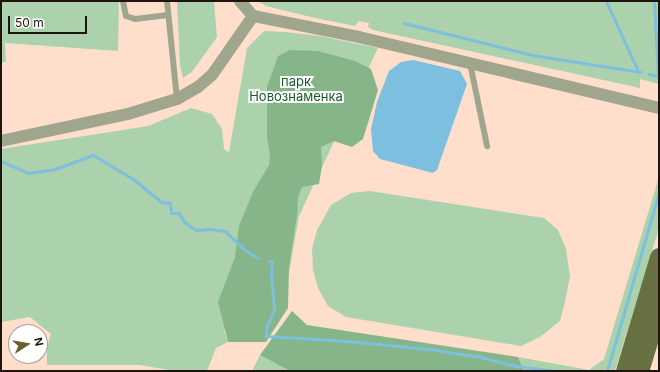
<!DOCTYPE html>
<meta charset="utf-8">
<style>
body{margin:0}
#map{position:relative;width:660px;height:372px;overflow:hidden;background:#ffdfcb;font-family:Inter,sans-serif}
div>[style]{position:absolute}
.green>*{inset:0;background:#abd2ad}
.forest>*{inset:0;background:#85b589}
.water>*{inset:0;background:#7dbfdf}
.stream>*{height:3px;margin:-1.5px;padding:0 1.5px;transform-origin:1.5px;border-radius:1.5px;background:#7dbfdf}
.lane>*{height:6px;margin:-3px;padding:0 3px;transform-origin:3px;border-radius:3px;background:#a0a68d}
.street>*{height:12px;margin:-6px;padding:0 6px;transform-origin:6px;border-radius:6px;background:#a0a68d}
.primary>*{height:19px;margin:-9.5px;padding:0 9.5px;transform-origin:9.5px;border-radius:9.5px;background:#677041}
.tram>*{height:1px;margin:-0.5px;padding:0 0.5px;transform-origin:0.5px;border-radius:0.5px;background:#6f5d51}
span{translate:-50% -50%;white-space:nowrap;text-align:center;line-height:1.15;-webkit-text-stroke:4px #fff;paint-order:stroke}
.park-label{font-size:13px;color:#165c24}
.frame{position:absolute;inset:0;border:2px solid #1f140d;pointer-events:none}
.north{position:absolute;left:8px;top:324px;width:40px;height:40px;box-sizing:border-box;background:#fff;border:1px solid #a5a19e;border-radius:50%;rotate:78deg;font-size:11px;font-weight:700;line-height:16px;text-align:center;color:#1f140d}
.north::after{content:'';display:block;margin:auto;width:14px;height:18px;background:#66612d;clip-path:polygon(50% 0,100% 100%,50% 72%,0 100%)}
.scale{position:absolute;left:8px;top:16px;width:79px;height:18px;box-sizing:border-box;border:2px solid #1f140d;border-top:0;padding-left:5px;font-size:12px;line-height:14px;white-space:nowrap;color:#1f140d;-webkit-text-stroke:3px #fff;paint-order:stroke}
</style>
<div id="map">
<div class="green">
<div style="clip-path:polygon(1px 1px,119px 1px,118px 51px,5px 43px,6px 62px,1px 62px,1px 43px,4px 43px,1px 42px)"></div>
<div style="clip-path:polygon(177px 1px,214px 1px,217px 37px,192px 72px,183px 78px,180px 65px)"></div>
<div style="clip-path:polygon(258px 1px,659px 1px,659px 84px,640px 79px,640px 88px,373px 30px,368px 27px,369px 23px,359px 21px,355px 26px,315px 18px,266px 6px)"></div>
<div style="clip-path:polygon(264px 31px,285px 32px,320px 36px,378px 48px,299px 216px,286px 290px,224px 330px,228px 342px,216px 348px,207px 371px,174px 371px,140px 365px,47px 365px,47px 347px,51px 334px,30px 317px,1px 322px,1px 149px,148px 126px,191px 108px,212px 114px,222px 129px,224px 149px,229px 152px,247px 48px)"></div>
<div style="clip-path:polygon(659px 177px,659px 224px,657px 235px,615px 371px,524px 371px,518px 357px,589px 370px,604px 359px)"></div>
<div style="clip-path:polygon(370px 191px,544px 218px,558px 230px,566px 249px,570px 276px,565px 302px,560px 321px,540px 337px,521px 346px,346px 317px,328px 306px,318px 288px,313px 270px,312px 249px,317px 230px,331px 205px,351px 193px)"></div>
<div style="clip-path:polygon(260px 355px,290px 371px,252px 371px)"></div>
</div>
<div class="forest">
<div style="clip-path:polygon(290px 50px,318px 51px,355px 61px,371px 69px,378px 90px,363px 139px,352px 147px,334px 141px,321px 147px,322px 166px,319px 184px,302px 187px,298px 197px,297px 216px,289px 267px,288px 308px,266px 342px,228px 342px,218px 302px,235px 257px,239px 226px,253px 192px,269px 165px,270px 155px,267px 137px,267px 87px,278px 56px)"></div>
<div style="clip-path:polygon(292px 311px,307px 325px,518px 357px,524px 371px,290px 371px,260px 355px)"></div>
</div>
<div class="water">
<div style="clip-path:polygon(413px 60px,460px 71px,467px 84px,437px 170px,433px 173px,380px 159px,373px 151px,371px 129px,377px 102px,389px 71px,401px 62px)"></div>
</div>
<div class="stream">
<div style="left:606px;top:1px;width:77px;rotate:65.4deg"></div>
<div style="left:654px;top:1px;width:76px;rotate:87deg"></div>
<div style="left:404px;top:23px;width:132px;rotate:14deg"></div>
<div style="left:532px;top:55px;width:110px;rotate:8.9deg"></div>
<div style="left:649px;top:74px;width:10px;rotate:17deg"></div>
<div style="left:1px;top:161px;width:30px;rotate:24deg"></div>
<div style="left:28px;top:173px;width:27px;rotate:-8deg"></div>
<div style="left:55px;top:169px;width:40px;rotate:-20.2deg"></div>
<div style="left:93px;top:155px;width:47px;rotate:31deg"></div>
<div style="left:133px;top:179px;width:36px;rotate:39deg"></div>
<div style="left:161px;top:202px;width:9px;rotate:6deg"></div>
<div style="left:170px;top:203px;width:10px;rotate:84deg"></div>
<div style="left:171px;top:213px;width:8px"></div>
<div style="left:179px;top:213px;width:10px;rotate:61deg"></div>
<div style="left:184px;top:222px;width:14px;rotate:34deg"></div>
<div style="left:196px;top:230px;width:14px;rotate:-4deg"></div>
<div style="left:210px;top:229px;width:15px;rotate:8deg"></div>
<div style="left:225px;top:231px;width:28px;rotate:44deg"></div>
<div style="left:245px;top:250px;width:15px;rotate:32deg"></div>
<div style="left:269px;top:261px;width:3px"></div>
<div style="left:272px;top:261px;width:13px;rotate:94deg"></div>
<div style="left:271px;top:274px;width:36px;rotate:85deg"></div>
<div style="left:274px;top:310px;width:17px;rotate:114deg"></div>
<div style="left:267px;top:326px;width:10px;rotate:96deg"></div>
<div style="left:266px;top:336px;width:81px;rotate:3.5deg"></div>
<div style="left:347px;top:341px;width:82px;rotate:5.6deg"></div>
<div style="left:429px;top:349px;width:52px;rotate:8.9deg"></div>
<div style="left:480px;top:357px;width:36px;rotate:14deg"></div>
<div style="left:515px;top:366px;width:42px;rotate:6.8deg"></div>
<div style="left:607px;top:371px;width:186px;rotate:-73.8deg"></div>
</div>
<div class="lane">
<div style="left:123px;top:1px;width:15px;rotate:79deg"></div>
<div style="left:126px;top:16px;width:9px;rotate:18deg"></div>
<div style="left:135px;top:19px;width:33px;rotate:-7deg"></div>
<div style="left:167px;top:1px;width:99px;rotate:84.2deg"></div>
<div style="left:470px;top:63px;width:85px;rotate:78.4deg"></div>
</div>
<div class="street">
<div style="left:240px;top:1px;width:20px;rotate:49deg"></div>
<div style="left:253px;top:16px;width:108px;rotate:11.2deg"></div>
<div style="left:359px;top:37px;width:308px;rotate:13.3deg"></div>
<div style="left:1px;top:141px;width:130px;rotate:-12deg"></div>
<div style="left:128px;top:114px;width:51px;rotate:-17deg"></div>
<div style="left:177px;top:99px;width:24px;rotate:-30deg"></div>
<div style="left:198px;top:87px;width:18px;rotate:-41deg"></div>
<div style="left:212px;top:75px;width:72px;rotate:-55.2deg"></div>
</div>
<div class="primary">
<div style="left:625px;top:371px;width:119px;rotate:-73.4deg"></div>
<div style="left:639px;top:371px;width:69px;rotate:-73.1deg"></div>
</div>
<div class="tram">
<div style="left:658px;top:371px;width:3px;rotate:-72deg"></div>
</div>
<div class="park-label">
<span style="left:296px;top:89px">парк<br>Новознаменка</span>
</div>
<div class="frame"></div>
<div class="north">N</div>
<div class="scale">50 m</div>
</div>
